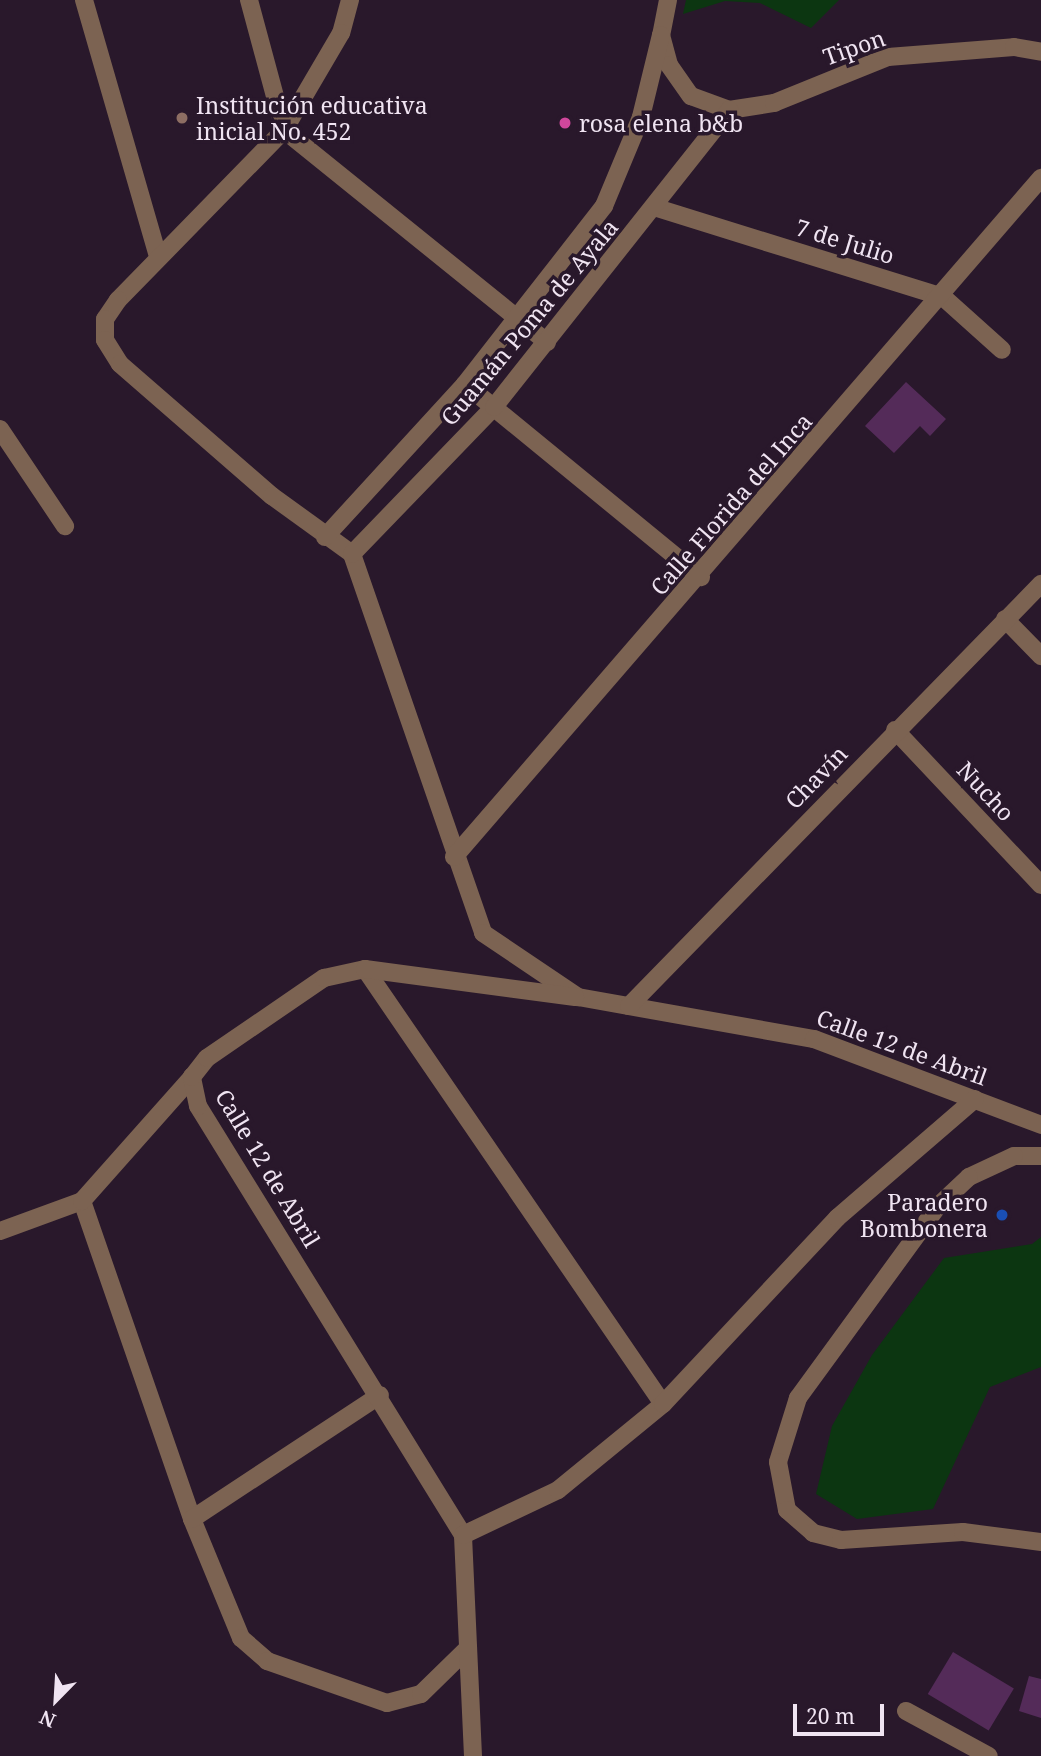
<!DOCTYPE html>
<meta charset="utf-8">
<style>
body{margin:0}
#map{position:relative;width:1041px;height:1756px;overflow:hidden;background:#29182b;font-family:"Noto Serif",serif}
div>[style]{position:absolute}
.green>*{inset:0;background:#0c3611}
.building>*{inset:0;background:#542b59;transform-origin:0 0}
.minor>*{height:18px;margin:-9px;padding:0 9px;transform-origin:9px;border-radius:9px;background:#7c6352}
.dots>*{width:19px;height:19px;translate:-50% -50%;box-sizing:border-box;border:4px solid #29182b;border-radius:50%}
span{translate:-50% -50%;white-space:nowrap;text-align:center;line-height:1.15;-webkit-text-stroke:7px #29182b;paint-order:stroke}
.street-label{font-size:23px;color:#f0e4f2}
.poi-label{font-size:23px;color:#f0e4f2}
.left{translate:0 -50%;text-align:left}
.right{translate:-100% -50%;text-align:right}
.north{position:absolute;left:21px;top:1665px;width:70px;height:70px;-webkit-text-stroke:5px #29182b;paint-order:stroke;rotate:204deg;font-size:19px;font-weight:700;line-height:28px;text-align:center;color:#f0e4f2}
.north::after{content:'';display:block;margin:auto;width:24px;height:32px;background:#f0e4f2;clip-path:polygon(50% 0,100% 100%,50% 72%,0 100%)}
.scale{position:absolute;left:793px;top:1704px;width:91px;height:32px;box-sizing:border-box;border:4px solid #f0e4f2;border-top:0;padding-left:9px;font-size:21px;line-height:24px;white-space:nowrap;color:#f0e4f2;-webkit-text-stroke:5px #29182b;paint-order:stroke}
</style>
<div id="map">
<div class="green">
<div style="clip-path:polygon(686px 0,839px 0,811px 28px,760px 3px,725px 1px,683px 14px)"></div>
<div style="clip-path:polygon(1041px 1237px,1041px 1367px,990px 1387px,933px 1509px,857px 1519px,816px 1494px,832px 1426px,872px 1355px,944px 1258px,1032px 1244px)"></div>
</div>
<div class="building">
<div style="clip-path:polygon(906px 382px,946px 419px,930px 436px,920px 426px,894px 453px,865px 426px)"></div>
<div style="left:953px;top:1652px;width:71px;height:49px;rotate:31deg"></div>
<div style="clip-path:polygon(1029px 1676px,1041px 1679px,1041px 1718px,1019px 1711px)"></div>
</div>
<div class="minor">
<div style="left:84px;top:0;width:267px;rotate:73.9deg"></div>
<div style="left:249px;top:0;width:135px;rotate:74.9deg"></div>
<div style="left:284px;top:130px;width:338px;rotate:38.9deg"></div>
<div style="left:350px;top:0;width:34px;rotate:105deg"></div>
<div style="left:341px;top:33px;width:113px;rotate:120.4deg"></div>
<div style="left:284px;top:130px;width:238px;rotate:134.3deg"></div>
<div style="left:118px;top:300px;width:23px;rotate:124deg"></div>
<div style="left:105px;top:319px;width:21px;rotate:90deg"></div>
<div style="left:105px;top:340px;width:28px;rotate:58deg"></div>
<div style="left:120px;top:364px;width:201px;rotate:41deg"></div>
<div style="left:272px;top:496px;width:99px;rotate:35.9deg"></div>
<div style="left:668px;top:0;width:36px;rotate:101deg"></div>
<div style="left:661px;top:35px;width:31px;rotate:75deg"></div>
<div style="left:669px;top:65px;width:38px;rotate:55deg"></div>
<div style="left:691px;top:96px;width:40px;rotate:20.2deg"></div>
<div style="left:729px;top:110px;width:46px;rotate:-8.8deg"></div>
<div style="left:774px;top:103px;width:123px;rotate:-22deg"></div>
<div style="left:888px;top:57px;width:126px;rotate:-4.5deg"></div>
<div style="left:1014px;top:47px;width:27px;rotate:10deg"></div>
<div style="left:657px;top:208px;width:300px;rotate:17.3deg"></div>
<div style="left:943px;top:297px;width:79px;rotate:41.9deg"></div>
<div style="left:465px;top:384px;width:305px;rotate:39.3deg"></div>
<div style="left:0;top:429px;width:117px;rotate:56.2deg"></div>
<div style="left:325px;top:537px;width:207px;rotate:-47.5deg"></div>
<div style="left:465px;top:384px;width:226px;rotate:-52deg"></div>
<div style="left:604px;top:206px;width:96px;rotate:-67.4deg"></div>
<div style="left:641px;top:117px;width:84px;rotate:-76.3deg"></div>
<div style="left:352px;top:554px;width:401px;rotate:70.9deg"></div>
<div style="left:483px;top:933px;width:115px;rotate:34deg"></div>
<div style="left:578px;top:997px;width:240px;rotate:10.1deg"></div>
<div style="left:814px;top:1039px;width:243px;rotate:20.7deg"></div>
<div style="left:352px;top:554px;width:204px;rotate:-46deg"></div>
<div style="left:494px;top:407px;width:379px;rotate:-51.6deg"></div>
<div style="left:1005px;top:619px;width:52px;rotate:45.8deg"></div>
<div style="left:895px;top:730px;width:213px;rotate:46.7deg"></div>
<div style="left:454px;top:857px;width:898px;rotate:-49.16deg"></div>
<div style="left:365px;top:969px;width:527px;rotate:55.59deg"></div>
<div style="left:629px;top:1006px;width:590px;rotate:-45.69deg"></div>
<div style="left:1041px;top:1156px;width:27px;rotate:180deg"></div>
<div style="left:1014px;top:1156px;width:50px;rotate:155deg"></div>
<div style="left:969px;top:1177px;width:42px;rotate:136.9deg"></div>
<div style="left:938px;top:1206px;width:238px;rotate:126.1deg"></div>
<div style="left:798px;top:1398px;width:67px;rotate:107.4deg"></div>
<div style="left:778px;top:1462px;width:49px;rotate:79.4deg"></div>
<div style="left:787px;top:1510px;width:35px;rotate:41deg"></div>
<div style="left:813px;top:1533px;width:29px;rotate:14deg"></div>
<div style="left:841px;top:1540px;width:122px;rotate:-3.8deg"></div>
<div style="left:963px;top:1532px;width:79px;rotate:7.3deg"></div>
<div style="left:82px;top:1201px;width:336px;rotate:70.9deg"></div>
<div style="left:192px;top:1519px;width:129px;rotate:67.6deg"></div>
<div style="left:241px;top:1638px;width:35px;rotate:41deg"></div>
<div style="left:267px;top:1661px;width:127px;rotate:19.3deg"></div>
<div style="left:387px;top:1703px;width:35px;rotate:-15deg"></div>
<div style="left:421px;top:1694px;width:66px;rotate:-44.4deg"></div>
<div style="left:0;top:1231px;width:87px;rotate:-20.1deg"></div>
<div style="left:82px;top:1201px;width:166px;rotate:-48.4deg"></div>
<div style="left:192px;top:1519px;width:225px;rotate:-33.4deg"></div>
<div style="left:463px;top:1535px;width:504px;rotate:-121.7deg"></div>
<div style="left:198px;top:1106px;width:30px;rotate:-102deg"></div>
<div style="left:192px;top:1077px;width:24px;rotate:-52deg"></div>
<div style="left:207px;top:1058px;width:142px;rotate:-34.4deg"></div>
<div style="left:324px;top:978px;width:42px;rotate:-12.4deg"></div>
<div style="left:365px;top:969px;width:212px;rotate:7.6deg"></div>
<div style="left:906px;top:1711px;width:94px;rotate:28.5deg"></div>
<div style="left:473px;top:1756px;width:221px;rotate:-92.6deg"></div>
<div style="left:463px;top:1535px;width:105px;rotate:-25.3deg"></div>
<div style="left:558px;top:1490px;width:136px;rotate:-39.3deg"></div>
<div style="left:663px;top:1404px;width:255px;rotate:-46.9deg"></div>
<div style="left:837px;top:1218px;width:182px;rotate:-40.8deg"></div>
</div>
<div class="dots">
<div style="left:182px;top:118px;background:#8d6e63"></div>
<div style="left:565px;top:123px;background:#d1479c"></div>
<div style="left:1002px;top:1215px;background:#1a4fb4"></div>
</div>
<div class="street-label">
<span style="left:854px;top:47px;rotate:-19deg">Tipon</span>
<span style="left:845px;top:241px;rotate:17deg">7 de Julio</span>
<span style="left:529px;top:322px;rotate:-50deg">Guamán Poma de Ayala</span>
<span style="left:731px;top:504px;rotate:-49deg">Calle Florida del Inca</span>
<span style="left:816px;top:777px;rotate:-46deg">Chavín</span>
<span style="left:986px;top:791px;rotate:47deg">Nucho</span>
<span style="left:902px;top:1047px;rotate:20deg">Calle 12 de Abril</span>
<span style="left:268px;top:1168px;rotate:59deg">Calle 12 de Abril</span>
</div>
<div class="poi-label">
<span class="left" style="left:196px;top:118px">Institución educativa<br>inicial No. 452</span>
<span class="left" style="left:579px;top:123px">rosa elena b&amp;b</span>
<span class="right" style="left:988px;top:1215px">Paradero<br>Bombonera</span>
</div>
<div class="north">N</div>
<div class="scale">20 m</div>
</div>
